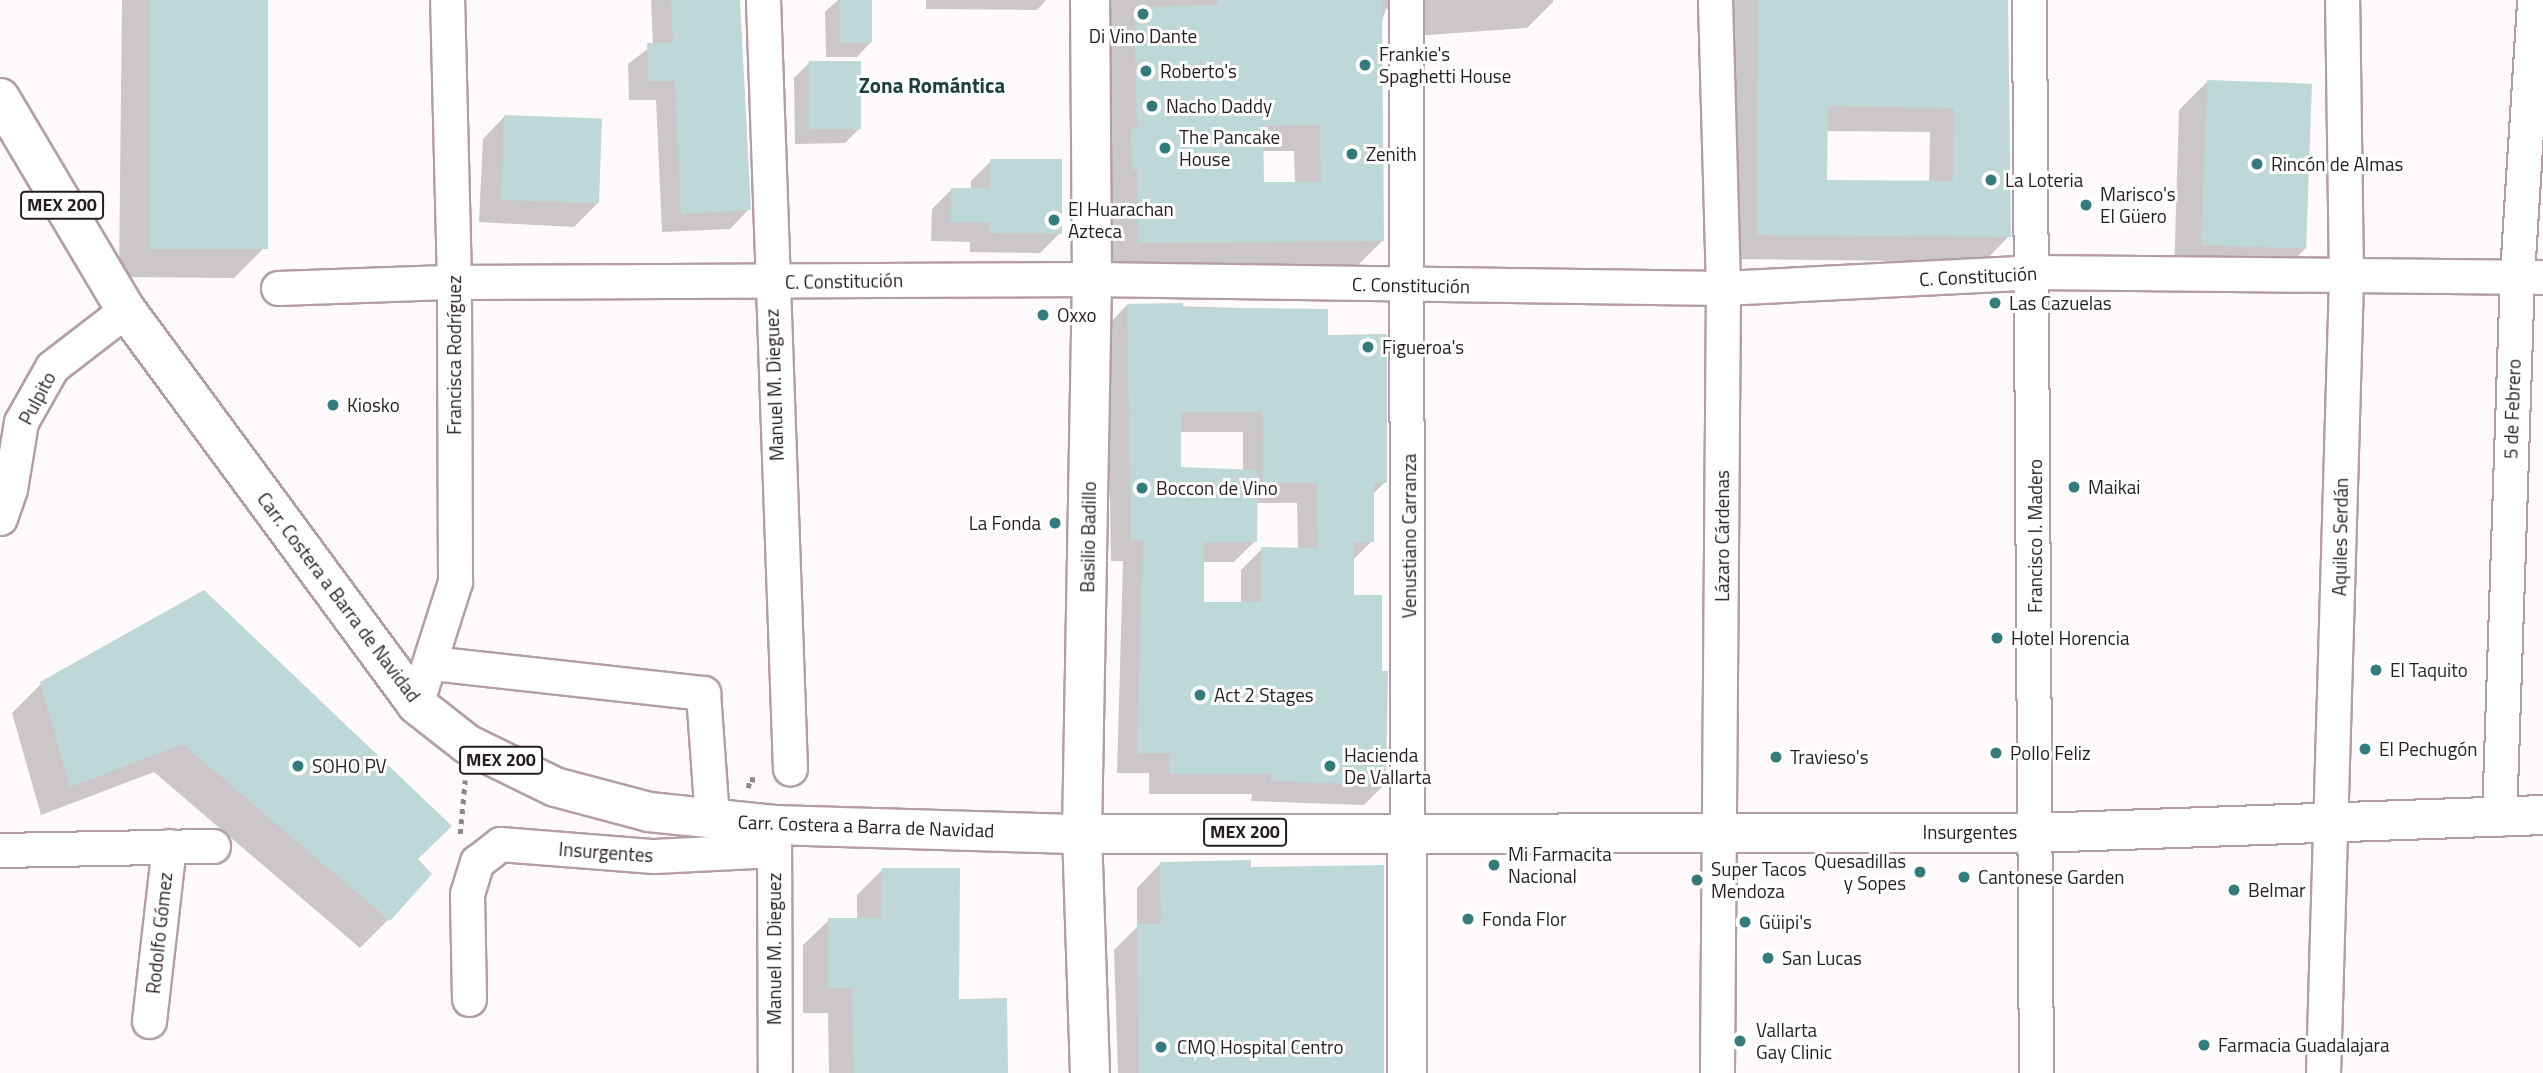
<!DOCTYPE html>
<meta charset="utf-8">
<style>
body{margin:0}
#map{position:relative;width:2543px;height:1073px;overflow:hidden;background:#fef9fa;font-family:"Titillium Web",sans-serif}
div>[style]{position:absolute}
.shadow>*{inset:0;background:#0003}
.building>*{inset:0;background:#bdd8d6;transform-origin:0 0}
.path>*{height:4.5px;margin-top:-2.25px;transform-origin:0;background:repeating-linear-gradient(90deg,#8d8687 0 5px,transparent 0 10px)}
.roads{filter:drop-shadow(2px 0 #b59ea3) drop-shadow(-2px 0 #b59ea3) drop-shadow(0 2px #b59ea3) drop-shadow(0 -2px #b59ea3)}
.minor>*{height:33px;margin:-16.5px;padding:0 16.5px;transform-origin:16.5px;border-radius:16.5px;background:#fff}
.major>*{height:38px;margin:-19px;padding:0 19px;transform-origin:19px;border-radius:19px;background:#fff}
.dots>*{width:19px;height:19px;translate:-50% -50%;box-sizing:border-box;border:4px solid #fff;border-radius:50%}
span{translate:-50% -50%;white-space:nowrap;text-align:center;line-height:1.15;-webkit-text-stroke:6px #fff;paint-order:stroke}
.shield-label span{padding:2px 5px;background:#fff;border:2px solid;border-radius:5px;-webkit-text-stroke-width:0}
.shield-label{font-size:18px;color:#261d1f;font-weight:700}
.poi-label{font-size:19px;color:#261d1f}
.left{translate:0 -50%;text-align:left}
.right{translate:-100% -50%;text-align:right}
.street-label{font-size:19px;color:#261d1f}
.neighbourhood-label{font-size:21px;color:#1c3f3e;font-weight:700}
</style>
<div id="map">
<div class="shadow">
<div style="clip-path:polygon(122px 0,266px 0,263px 249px,234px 278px,119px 277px)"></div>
<div style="clip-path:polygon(651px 0,738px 0,749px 209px,730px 229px,662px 232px,656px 100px,629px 100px,628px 64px,653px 45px)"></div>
<div style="clip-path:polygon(838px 0,870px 0,872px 41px,857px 57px,826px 57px,825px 12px)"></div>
<div style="clip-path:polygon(926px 0,1046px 0,1037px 10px,926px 9px)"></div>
<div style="clip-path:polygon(evenodd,1106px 0,1553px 0,1553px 2px,1527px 28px,1400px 37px,1397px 17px,1386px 8px,1381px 25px,1383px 240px,1357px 266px,1113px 268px,1111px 195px,1106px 196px,1106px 157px,1112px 151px,1106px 0,1262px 151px,1294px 151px,1295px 184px,1262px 184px,1262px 151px)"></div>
<div style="clip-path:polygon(evenodd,1734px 0,2007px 0,2009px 236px,1984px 262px,1732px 259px,1734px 0,1826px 131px,1930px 132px,1929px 183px,1825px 181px,1826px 131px)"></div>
<div style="clip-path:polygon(809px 63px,860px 128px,845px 143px,795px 144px,794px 78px)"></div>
<div style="clip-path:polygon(2207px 82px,2306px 248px,2277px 277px,2174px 273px,2179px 110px)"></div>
<div style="clip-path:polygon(505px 116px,597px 204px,574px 227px,479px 222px,483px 139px)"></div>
<div style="clip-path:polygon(991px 161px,1060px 233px,1040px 253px,970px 252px,970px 242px,931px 241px,932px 209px,952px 189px,971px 190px,971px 181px)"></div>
<div style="clip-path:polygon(evenodd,1127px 305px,1326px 310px,1326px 336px,1385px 482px,1372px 495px,1372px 541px,1352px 561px,1352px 597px,1384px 785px,1364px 805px,1251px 801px,1252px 794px,1149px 794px,1149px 773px,1117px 773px,1123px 561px,1111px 561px,1107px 326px,1127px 305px,1179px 432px,1243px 432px,1243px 471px,1179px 471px,1179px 432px,1127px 305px,1256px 503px,1297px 503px,1298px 549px,1262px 549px,1241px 570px,1241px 604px,1202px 604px,1202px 562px,1234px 562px,1255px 541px,1256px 503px)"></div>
<div style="clip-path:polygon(204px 592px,416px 860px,389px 919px,360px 948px,154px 772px,41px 815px,12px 713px,41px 684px)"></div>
<div style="clip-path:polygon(1161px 863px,1249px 869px,1383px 1073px,1118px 1073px,1114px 950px,1137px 927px,1137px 888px)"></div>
<div style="clip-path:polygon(883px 869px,958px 1001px,1006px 1073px,829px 1073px,828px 1013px,803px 1013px,803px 945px,829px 920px,857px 920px,857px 895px)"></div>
</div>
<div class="building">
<div style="left:150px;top:0;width:118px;height:249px"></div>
<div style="clip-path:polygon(671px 0,740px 0,751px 210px,681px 214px,675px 81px,648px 81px,647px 43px,673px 43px)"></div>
<div style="left:840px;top:0;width:32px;height:43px"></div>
<div style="clip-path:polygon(evenodd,1218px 0,1382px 0,1384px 241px,1138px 243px,1137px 170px,1132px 170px,1131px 129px,1137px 129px,1134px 7px,1218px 5px,1218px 0,1320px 125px,1321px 182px,1264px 182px,1263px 126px,1320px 125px)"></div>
<div style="clip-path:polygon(evenodd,1758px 0,2008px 0,2011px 237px,1757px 235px,1758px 0,1828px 106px,1954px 108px,1953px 181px,1827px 180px,1828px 106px)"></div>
<div style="left:809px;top:61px;width:52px;height:68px"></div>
<div style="left:2207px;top:80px;width:105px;height:165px;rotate:2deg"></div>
<div style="left:504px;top:115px;width:98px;height:85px;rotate:2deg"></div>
<div style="clip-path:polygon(990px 159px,1062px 159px,1062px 234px,989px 233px,990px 222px,950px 222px,951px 188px,990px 188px)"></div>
<div style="clip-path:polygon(evenodd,1183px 303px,1183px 308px,1328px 309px,1328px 335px,1387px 334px,1387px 483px,1374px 483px,1374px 542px,1354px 542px,1354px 595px,1382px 595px,1382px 671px,1388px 671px,1386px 785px,1271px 781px,1271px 774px,1169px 774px,1169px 753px,1137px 753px,1143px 541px,1131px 541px,1127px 304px,1183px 303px,1181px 412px,1262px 412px,1263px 483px,1317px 483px,1318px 548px,1261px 547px,1261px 602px,1204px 602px,1204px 542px,1257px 542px,1258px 470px,1181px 467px,1181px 412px)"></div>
<div style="clip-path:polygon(204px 590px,452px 826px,418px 859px,432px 874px,390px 921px,183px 744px,70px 787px,40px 682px)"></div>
<div style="clip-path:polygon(1251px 860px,1251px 867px,1384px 865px,1384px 1073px,1139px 1073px,1137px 924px,1161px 924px,1160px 862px)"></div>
<div style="clip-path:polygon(882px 868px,960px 868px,959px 999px,1007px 998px,1008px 1073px,854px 1073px,852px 988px,828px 988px,828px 918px,881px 918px)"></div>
</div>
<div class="path">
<div style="left:748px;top:788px;width:9px;rotate:-77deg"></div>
<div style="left:750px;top:779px;width:10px;rotate:6deg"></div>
<div style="left:460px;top:834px;width:54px;rotate:-84.7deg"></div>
</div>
<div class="roads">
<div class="minor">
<div style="left:763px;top:0;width:769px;rotate:87.99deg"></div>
<div style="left:1406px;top:0;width:831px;rotate:89.93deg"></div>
<div style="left:1715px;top:0;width:288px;rotate:88.4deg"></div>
<div style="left:1723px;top:288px;width:785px;rotate:90.44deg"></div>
<div style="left:2029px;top:0;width:1073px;rotate:89.63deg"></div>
<div style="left:278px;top:288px;width:176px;rotate:-2deg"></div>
<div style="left:454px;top:282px;width:638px;rotate:-0.27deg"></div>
<div style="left:1092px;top:279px;width:631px;rotate:0.82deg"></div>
<div style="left:1723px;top:288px;width:311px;rotate:-2.9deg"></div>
<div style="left:2034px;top:272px;width:509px;rotate:0.56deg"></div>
<div style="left:0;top:518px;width:31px;rotate:-71deg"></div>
<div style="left:10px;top:489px;width:68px;rotate:-80.7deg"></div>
<div style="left:21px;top:422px;width:63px;rotate:-60.6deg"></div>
<div style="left:52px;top:367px;width:93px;rotate:-37.6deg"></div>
<div style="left:431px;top:663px;width:274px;rotate:6.3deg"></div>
<div style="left:703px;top:693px;width:126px;rotate:85.9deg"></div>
<div style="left:416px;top:704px;width:128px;rotate:-72.3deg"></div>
<div style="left:455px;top:582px;width:300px;rotate:-90.2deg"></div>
<div style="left:454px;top:282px;width:282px;rotate:-91.4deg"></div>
<div style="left:2499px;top:819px;width:545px;rotate:-88.11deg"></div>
<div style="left:2517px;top:274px;width:275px;rotate:-86.4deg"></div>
<div style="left:774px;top:827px;width:246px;rotate:89.8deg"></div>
<div style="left:0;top:850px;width:213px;rotate:-1.1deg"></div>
<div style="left:469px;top:999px;width:105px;rotate:-91.1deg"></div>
<div style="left:467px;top:894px;width:34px;rotate:-73deg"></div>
<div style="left:477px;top:862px;width:29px;rotate:-38deg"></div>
<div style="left:500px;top:844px;width:154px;rotate:4.5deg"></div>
<div style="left:654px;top:856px;width:120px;rotate:-2.9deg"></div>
<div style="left:149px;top:1021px;width:176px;rotate:-83.5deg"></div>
<div style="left:2323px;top:1073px;width:795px;rotate:-88.34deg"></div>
<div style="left:2346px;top:278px;width:278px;rotate:-90.8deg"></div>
</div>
<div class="major">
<div style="left:0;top:98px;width:247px;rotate:59.3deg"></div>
<div style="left:126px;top:310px;width:489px;rotate:53.6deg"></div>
<div style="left:416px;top:704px;width:65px;rotate:38.1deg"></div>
<div style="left:467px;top:744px;width:98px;rotate:26deg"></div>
<div style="left:555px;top:787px;width:97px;rotate:14.9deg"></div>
<div style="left:649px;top:812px;width:126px;rotate:5.9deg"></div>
<div style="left:774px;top:825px;width:308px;rotate:1.7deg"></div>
<div style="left:1082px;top:834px;width:954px;rotate:-0.06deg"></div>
<div style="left:2036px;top:833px;width:507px;rotate:-2.03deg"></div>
<div style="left:1407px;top:831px;width:242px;rotate:90deg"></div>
<div style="left:1090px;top:1073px;width:239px;rotate:-91.9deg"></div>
<div style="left:1082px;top:834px;width:555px;rotate:-88.97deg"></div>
<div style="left:1092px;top:279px;width:279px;rotate:-90.4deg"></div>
</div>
</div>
<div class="dots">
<div style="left:1143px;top:14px;background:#337c7b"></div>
<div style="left:1365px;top:65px;background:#337c7b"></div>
<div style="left:1146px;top:71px;background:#337c7b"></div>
<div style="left:1152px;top:106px;background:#337c7b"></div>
<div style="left:1165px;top:148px;background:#337c7b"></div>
<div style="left:1352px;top:154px;background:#337c7b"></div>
<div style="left:2257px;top:164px;background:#337c7b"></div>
<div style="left:1991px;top:180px;background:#337c7b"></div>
<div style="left:2086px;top:205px;background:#337c7b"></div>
<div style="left:1054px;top:220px;background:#337c7b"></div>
<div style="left:1995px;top:303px;background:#337c7b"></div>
<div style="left:1043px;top:315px;background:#337c7b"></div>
<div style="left:1368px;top:347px;background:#337c7b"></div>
<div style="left:333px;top:405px;background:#337c7b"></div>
<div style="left:2074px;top:487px;background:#337c7b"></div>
<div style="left:1142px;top:488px;background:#337c7b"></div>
<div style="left:1055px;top:523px;background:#337c7b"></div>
<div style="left:1997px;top:638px;background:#337c7b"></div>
<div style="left:2376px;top:670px;background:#337c7b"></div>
<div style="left:1200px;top:695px;background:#337c7b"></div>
<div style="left:2365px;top:749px;background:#337c7b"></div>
<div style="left:1996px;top:753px;background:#337c7b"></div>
<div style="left:1776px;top:757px;background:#337c7b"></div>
<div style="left:298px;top:766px;background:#337c7b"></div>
<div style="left:1330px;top:766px;background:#337c7b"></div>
<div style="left:1494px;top:865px;background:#337c7b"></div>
<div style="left:1920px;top:872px;background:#337c7b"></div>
<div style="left:1964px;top:877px;background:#337c7b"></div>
<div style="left:1697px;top:880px;background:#337c7b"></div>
<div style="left:2234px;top:890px;background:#337c7b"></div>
<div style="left:1468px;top:919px;background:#337c7b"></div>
<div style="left:1745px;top:922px;background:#337c7b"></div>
<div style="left:1768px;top:958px;background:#337c7b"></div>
<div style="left:1740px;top:1041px;background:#337c7b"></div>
<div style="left:2204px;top:1045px;background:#337c7b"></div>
<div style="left:1161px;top:1047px;background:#337c7b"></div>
</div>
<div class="shield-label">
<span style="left:62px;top:205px">MEX 200</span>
<span style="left:501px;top:760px">MEX 200</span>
<span style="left:1245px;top:832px">MEX 200</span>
</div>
<div class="poi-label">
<span style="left:1143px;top:36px">Di Vino Dante</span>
<span class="left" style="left:1379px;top:65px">Frankie's<br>Spaghetti House</span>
<span class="left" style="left:1160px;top:71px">Roberto's</span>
<span class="left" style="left:1166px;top:106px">Nacho Daddy</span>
<span class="left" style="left:1179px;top:148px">The Pancake<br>House</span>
<span class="left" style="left:1366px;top:154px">Zenith</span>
<span class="left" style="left:2271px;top:164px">Rincón de Almas</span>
<span class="left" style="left:2005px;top:180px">La Loteria</span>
<span class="left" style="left:2100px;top:205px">Marisco's<br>El Güero</span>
<span class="left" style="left:1068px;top:220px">El Huarachan<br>Azteca</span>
<span class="left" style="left:2009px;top:303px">Las Cazuelas</span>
<span class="left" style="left:1057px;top:315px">Oxxo</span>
<span class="left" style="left:1382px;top:347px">Figueroa's</span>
<span class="left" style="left:347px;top:405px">Kiosko</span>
<span class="left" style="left:2088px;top:487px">Maikai</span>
<span class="left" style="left:1156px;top:488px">Boccon de Vino</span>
<span class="right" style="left:1041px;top:523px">La Fonda</span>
<span class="left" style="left:2011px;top:638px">Hotel Horencia</span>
<span class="left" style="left:2390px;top:670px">El Taquito</span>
<span class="left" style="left:1214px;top:695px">Act 2 Stages</span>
<span class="left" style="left:2379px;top:749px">El Pechugón</span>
<span class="left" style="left:2010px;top:753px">Pollo Feliz</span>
<span class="left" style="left:1344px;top:766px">Hacienda<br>De Vallarta</span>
<span class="left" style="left:1790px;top:757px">Travieso's</span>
<span class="left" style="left:312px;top:766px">SOHO PV</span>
<span class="left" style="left:1508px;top:865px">Mi Farmacita<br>Nacional</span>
<span class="right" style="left:1906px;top:872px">Quesadillas<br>y Sopes</span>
<span class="left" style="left:1711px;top:880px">Super Tacos<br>Mendoza</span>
<span class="left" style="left:1978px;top:877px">Cantonese Garden</span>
<span class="left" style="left:2248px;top:890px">Belmar</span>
<span class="left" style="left:1482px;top:919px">Fonda Flor</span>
<span class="left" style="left:1759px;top:922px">Güipi's</span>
<span class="left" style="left:1782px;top:958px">San Lucas</span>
<span class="left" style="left:1756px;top:1041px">Vallarta<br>Gay Clinic</span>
<span class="left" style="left:2218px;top:1045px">Farmacia Guadalajara</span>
<span class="left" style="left:1177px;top:1047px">CMQ Hospital Centro</span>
</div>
<div class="street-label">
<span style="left:1978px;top:276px;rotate:-3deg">C. Constitución</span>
<span style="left:844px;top:281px;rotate:-1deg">C. Constitución</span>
<span style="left:1411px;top:285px;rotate:1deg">C. Constitución</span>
<span style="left:454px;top:355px;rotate:-90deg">Francisca Rodríguez</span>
<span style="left:774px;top:385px;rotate:-92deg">Manuel M. Dieguez</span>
<span style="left:37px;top:398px;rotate:-62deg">Pulpito</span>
<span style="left:2512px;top:409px;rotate:-88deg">5 de Febrero</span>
<span style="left:1409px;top:536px;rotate:-90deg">Venustiano Carranza</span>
<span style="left:1722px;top:536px;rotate:-90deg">Lázaro Cárdenas</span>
<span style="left:2035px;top:536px;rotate:-90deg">Francisco I. Madero</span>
<span style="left:1088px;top:537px;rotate:-89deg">Basilio Badillo</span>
<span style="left:2340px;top:537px;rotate:-89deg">Aquiles Serdán</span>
<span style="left:339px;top:597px;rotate:53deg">Carr. Costera a Barra de Navidad</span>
<span style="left:866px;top:826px;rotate:2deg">Carr. Costera a Barra de Navidad</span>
<span style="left:1970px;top:832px">Insurgentes</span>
<span style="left:606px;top:852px;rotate:4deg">Insurgentes</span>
<span style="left:159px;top:933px;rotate:-84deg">Rodolfo Gómez</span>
<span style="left:774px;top:949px;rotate:-90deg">Manuel M. Dieguez</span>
</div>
<div class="neighbourhood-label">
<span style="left:932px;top:85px">Zona Romántica</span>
</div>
</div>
